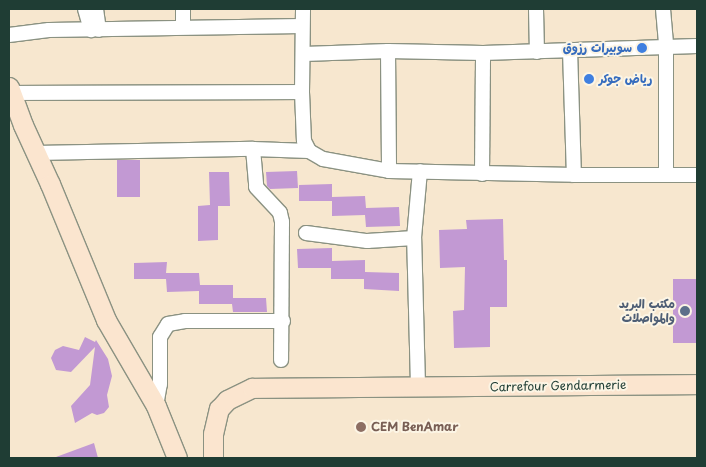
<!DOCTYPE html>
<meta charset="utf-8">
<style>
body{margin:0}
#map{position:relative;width:706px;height:467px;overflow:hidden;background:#f7e7cf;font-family:"Playpen Sans","Playpen Sans Arabic",sans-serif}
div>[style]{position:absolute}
.building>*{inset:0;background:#c299d3;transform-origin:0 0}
.roads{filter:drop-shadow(1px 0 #8b9282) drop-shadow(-1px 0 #8b9282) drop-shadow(0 1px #8b9282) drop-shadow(0 -1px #8b9282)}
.street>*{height:14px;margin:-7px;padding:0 7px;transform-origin:7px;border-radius:7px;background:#fff}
.secondary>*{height:19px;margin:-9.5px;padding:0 9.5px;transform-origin:9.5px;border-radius:9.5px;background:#fbe5cf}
.dots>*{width:14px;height:14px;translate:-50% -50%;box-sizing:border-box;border:2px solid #fcf5e5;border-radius:50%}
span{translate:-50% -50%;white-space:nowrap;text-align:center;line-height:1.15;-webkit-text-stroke:4px #fcf5e5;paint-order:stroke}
.shop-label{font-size:12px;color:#366cbe;font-weight:700}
.right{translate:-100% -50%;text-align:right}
.left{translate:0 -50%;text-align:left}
.service-label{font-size:12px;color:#4e5e75;font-weight:700}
.street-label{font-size:12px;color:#1f3d34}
.education-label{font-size:12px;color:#785e54;font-weight:700}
.frame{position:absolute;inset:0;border:10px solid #1f3d34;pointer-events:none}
</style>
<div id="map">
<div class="building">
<div style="left:117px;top:160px;width:23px;height:37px"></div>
<div style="clip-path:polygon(297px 171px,298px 188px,270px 189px,267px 186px,266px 172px)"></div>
<div style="clip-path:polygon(209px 172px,229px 172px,230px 206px,218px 206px,218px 240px,198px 241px,198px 206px,210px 205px)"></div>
<div style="clip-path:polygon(332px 184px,332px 197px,365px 196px,366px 208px,399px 207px,400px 226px,366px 227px,365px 215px,332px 216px,332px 201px,299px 201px,299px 185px)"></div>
<div style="clip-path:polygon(503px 219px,504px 260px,507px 260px,507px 307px,490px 307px,490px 347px,454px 348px,453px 311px,464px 310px,465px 267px,440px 268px,439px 230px,467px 229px,466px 220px)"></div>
<div style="clip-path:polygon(332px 248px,332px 261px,365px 260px,365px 272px,399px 273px,399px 291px,364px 289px,364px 279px,331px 279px,331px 268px,298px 268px,297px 249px)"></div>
<div style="clip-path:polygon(167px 262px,166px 273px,199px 273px,200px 285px,233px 285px,233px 298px,266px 298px,267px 312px,233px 312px,232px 304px,199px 304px,199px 291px,167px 292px,166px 279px,134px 279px,134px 263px)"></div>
<div style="left:697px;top:279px;width:64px;height:24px;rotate:90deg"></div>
<div style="clip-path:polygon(85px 337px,95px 342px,96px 340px,108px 359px,112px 376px,107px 395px,109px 407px,104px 413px,97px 415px,92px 413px,75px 423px,71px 406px,90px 385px,95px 347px,71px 372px,56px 370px,51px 358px,55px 350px,63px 346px,79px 350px)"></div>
<div style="clip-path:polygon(94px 443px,98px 458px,56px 458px,56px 457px)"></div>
</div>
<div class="roads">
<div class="street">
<div style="left:85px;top:9px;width:22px;rotate:74deg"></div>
<div style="left:96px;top:9px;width:21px;rotate:82deg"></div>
<div style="left:536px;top:9px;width:43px;rotate:88.7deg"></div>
<div style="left:663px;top:9px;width:38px;rotate:85deg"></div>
<div style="left:666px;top:47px;width:128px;rotate:90deg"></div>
<div style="left:183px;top:27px;width:18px;rotate:-90deg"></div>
<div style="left:9px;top:35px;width:40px;rotate:-7.1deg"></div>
<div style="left:49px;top:30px;width:253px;rotate:-0.9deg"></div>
<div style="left:570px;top:50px;width:125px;rotate:88.2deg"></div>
<div style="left:388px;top:51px;width:120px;rotate:89.5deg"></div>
<div style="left:304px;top:54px;width:84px;rotate:-2deg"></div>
<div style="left:388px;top:51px;width:95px;rotate:1.2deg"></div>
<div style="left:483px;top:53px;width:214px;rotate:-1.9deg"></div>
<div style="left:302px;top:92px;width:83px;rotate:-89.3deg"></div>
<div style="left:11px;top:93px;width:291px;rotate:-0.2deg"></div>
<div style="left:302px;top:92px;width:49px;rotate:87.7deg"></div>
<div style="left:304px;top:141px;width:11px;rotate:63deg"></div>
<div style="left:309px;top:151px;width:16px;rotate:30deg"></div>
<div style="left:323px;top:159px;width:67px;rotate:10.3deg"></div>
<div style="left:389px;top:171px;width:185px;rotate:1.2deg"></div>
<div style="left:574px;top:175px;width:123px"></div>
<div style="left:253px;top:149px;width:38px;rotate:85deg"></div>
<div style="left:256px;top:187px;width:35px;rotate:47deg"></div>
<div style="left:280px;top:213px;width:9px;rotate:77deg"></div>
<div style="left:282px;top:222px;width:138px;rotate:90.4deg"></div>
<div style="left:36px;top:153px;width:217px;rotate:-1.1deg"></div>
<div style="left:253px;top:149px;width:56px;rotate:2deg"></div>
<div style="left:482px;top:174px;width:121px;rotate:-89.5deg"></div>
<div style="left:306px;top:233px;width:62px;rotate:7.5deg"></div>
<div style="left:367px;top:241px;width:47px;rotate:-3.7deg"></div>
<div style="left:418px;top:386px;width:148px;rotate:-91.5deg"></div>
<div style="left:414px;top:238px;width:67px;rotate:-84.9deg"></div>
<div style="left:156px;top:406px;width:22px;rotate:-80deg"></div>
<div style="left:160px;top:384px;width:47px;rotate:-90deg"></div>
<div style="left:160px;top:337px;width:15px;rotate:-58deg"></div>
<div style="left:168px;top:324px;width:17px;rotate:-10deg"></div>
<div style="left:185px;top:321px;width:98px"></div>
</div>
<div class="secondary">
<div style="left:9px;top:87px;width:40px;rotate:69.8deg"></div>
<div style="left:23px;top:125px;width:65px;rotate:65.4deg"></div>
<div style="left:50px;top:184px;width:147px;rotate:67.6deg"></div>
<div style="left:106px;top:320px;width:99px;rotate:59.8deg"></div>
<div style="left:156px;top:406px;width:56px;rotate:68deg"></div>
<div style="left:213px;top:458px;width:24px;rotate:-90deg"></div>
<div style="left:213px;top:434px;width:26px;rotate:-77deg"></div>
<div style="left:219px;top:409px;width:12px;rotate:-48deg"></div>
<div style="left:227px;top:400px;width:28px;rotate:-26deg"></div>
<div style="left:252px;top:388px;width:445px;rotate:-0.5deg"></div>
</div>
</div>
<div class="dots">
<div style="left:642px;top:48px;background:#3f7fe0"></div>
<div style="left:589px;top:79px;background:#3f7fe0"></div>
<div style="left:685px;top:311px;background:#5c6f8a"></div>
<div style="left:361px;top:427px;background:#8d6e63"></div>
</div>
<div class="shop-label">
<span class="right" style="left:632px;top:48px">سوبيرات رزوق</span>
<span class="left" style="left:599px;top:79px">رياض جوكر</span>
</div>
<div class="service-label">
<span class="right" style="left:675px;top:311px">مكتب البريد<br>والمواصلات</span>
</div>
<div class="street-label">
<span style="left:558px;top:386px;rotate:-1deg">Carrefour Gendarmerie</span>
</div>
<div class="education-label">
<span class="left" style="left:371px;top:427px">CEM BenAmar</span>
</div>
<div class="frame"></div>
</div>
